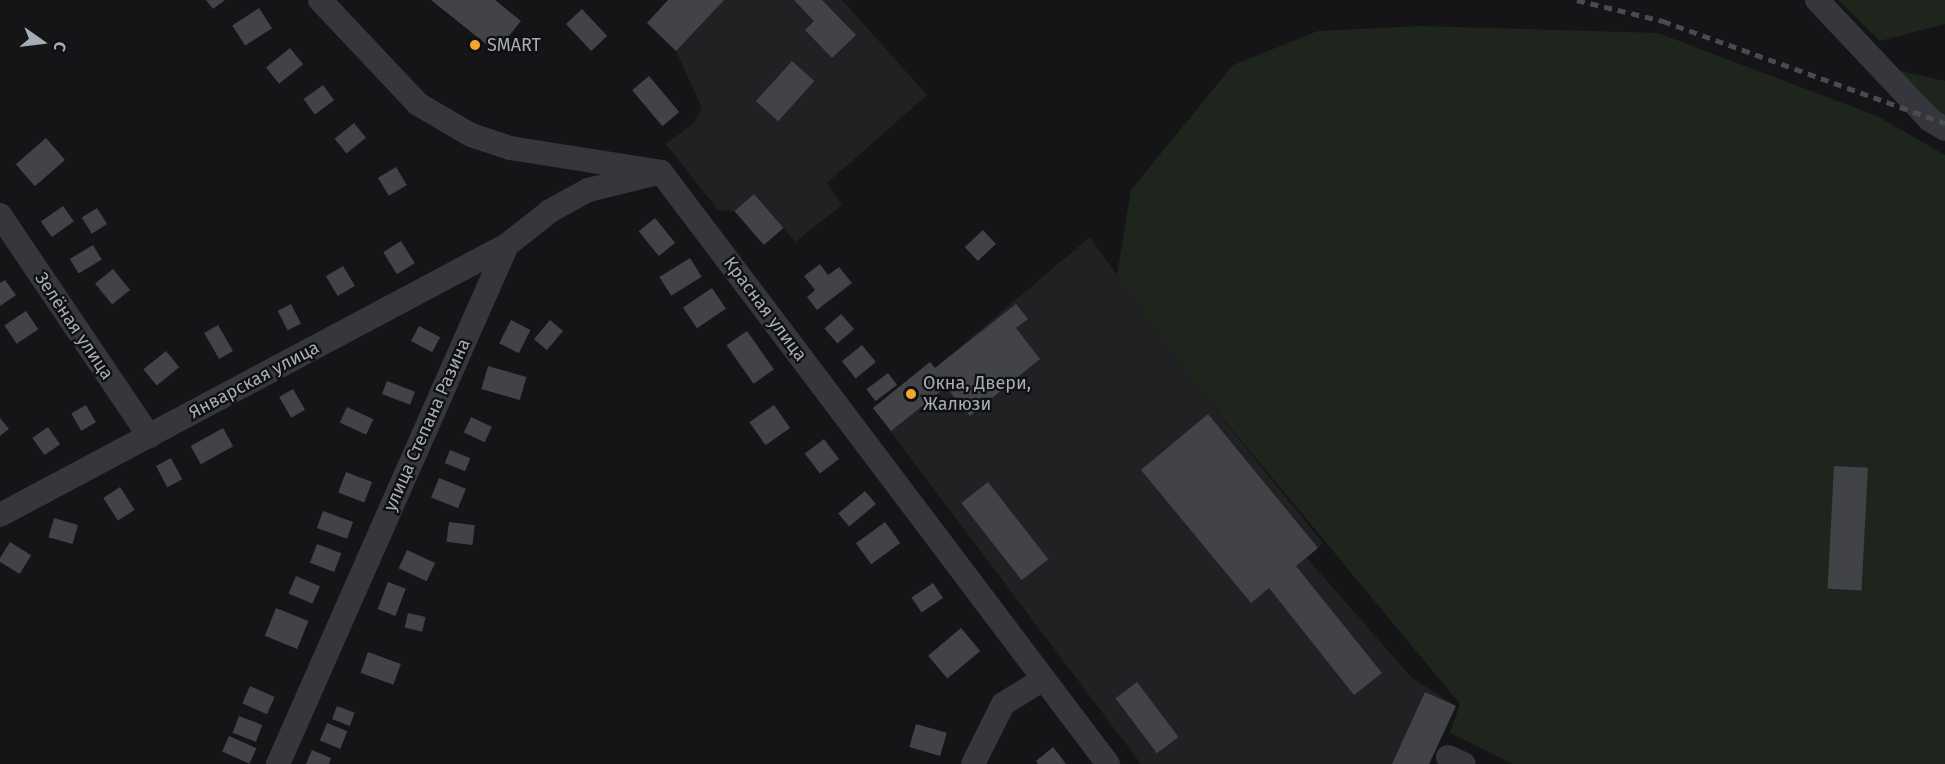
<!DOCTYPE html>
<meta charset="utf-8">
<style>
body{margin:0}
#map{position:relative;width:1945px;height:764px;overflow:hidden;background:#151517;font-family:"Fira Sans",sans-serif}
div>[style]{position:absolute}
.built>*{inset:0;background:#212124}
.green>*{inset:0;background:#1d251d}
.building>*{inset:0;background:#414347;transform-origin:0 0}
.minor>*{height:24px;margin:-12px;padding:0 12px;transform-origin:12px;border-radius:12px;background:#36373c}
.rail>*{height:4.5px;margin-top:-2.25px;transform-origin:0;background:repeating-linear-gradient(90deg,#494b51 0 8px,transparent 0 14px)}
.dots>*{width:16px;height:16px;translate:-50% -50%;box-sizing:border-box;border:3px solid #101012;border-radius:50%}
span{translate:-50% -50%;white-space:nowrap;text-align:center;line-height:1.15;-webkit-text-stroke:4.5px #101012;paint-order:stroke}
.poi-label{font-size:18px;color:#a6adb7}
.left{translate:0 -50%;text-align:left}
.street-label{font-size:18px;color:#a6adb7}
.north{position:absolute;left:12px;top:12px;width:60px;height:60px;-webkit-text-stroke:4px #101012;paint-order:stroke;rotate:104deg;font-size:16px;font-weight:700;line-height:24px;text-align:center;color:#a6adb7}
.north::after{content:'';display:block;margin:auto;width:21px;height:27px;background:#a6adb7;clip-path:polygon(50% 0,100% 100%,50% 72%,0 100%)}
</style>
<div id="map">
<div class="built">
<div style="clip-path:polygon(668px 0,842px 0,927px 95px,827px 183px,842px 205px,795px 242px,754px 194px,734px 211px,718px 210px,666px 144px,694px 123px,702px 108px,676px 51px,647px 23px)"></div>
<div style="clip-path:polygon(1090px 237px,1196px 386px,1323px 543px,1307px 558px,1412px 678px,1456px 706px,1429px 764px,1141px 764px,873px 408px,930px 362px,935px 368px)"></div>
</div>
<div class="green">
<div style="clip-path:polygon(1838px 0,1945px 0,1945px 24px,1880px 41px)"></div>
<div style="clip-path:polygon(1421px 26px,1658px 33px,1877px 116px,1945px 155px,1945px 764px,1513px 764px,1450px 733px,1460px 704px,1196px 386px,1117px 275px,1131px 190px,1233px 65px,1318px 31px)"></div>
<div style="clip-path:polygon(1901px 71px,1945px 81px,1945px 129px,1890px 73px)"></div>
</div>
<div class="building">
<div style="clip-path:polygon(206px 0,225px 0,213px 9px)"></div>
<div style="clip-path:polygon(431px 0,495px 0,521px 21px,496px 52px)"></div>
<div style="clip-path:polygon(668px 0,724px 0,676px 51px,647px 23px)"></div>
<div style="clip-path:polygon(794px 0,822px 0,856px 35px,832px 58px,805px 30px,814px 21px)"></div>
<div style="left:259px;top:8px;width:24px;height:32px;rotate:57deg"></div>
<div style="left:582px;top:9px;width:37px;height:22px;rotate:47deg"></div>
<div style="left:290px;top:48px;width:21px;height:31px;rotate:51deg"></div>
<div style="left:792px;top:61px;width:30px;height:54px;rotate:42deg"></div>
<div style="left:649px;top:76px;width:47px;height:22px;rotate:50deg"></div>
<div style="left:323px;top:85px;width:19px;height:24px;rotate:54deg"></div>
<div style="left:354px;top:123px;width:19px;height:25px;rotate:51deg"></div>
<div style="left:46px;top:138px;width:29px;height:40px;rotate:49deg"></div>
<div style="left:396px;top:167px;width:21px;height:21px;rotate:59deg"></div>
<div style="left:754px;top:194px;width:45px;height:26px;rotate:49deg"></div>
<div style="left:63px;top:206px;width:19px;height:27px;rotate:55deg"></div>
<div style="left:97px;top:208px;width:19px;height:18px;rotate:58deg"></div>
<div style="left:655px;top:218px;width:32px;height:21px;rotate:51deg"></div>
<div style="left:983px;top:230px;width:19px;height:25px;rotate:47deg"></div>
<div style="left:401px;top:241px;width:26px;height:21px;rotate:58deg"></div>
<div style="left:93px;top:245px;width:17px;height:27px;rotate:59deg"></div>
<div style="left:690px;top:258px;width:22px;height:36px;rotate:58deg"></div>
<div style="clip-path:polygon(820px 264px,828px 275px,839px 267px,852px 283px,817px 310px,807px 297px,815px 290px,804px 276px)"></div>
<div style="left:343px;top:266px;width:23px;height:20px;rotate:59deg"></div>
<div style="left:113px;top:269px;width:27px;height:23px;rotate:51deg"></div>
<div style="clip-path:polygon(5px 280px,16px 295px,0 306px,0 283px)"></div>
<div style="left:712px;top:288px;width:25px;height:35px;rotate:56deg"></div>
<div style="left:291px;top:304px;width:22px;height:15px;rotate:63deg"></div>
<div style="clip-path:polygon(1016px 304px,1028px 319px,1016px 328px,1040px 359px,970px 416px,946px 387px,891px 431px,873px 408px,930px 362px,935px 368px)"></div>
<div style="left:26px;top:311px;width:22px;height:26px;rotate:56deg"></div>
<div style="left:841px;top:314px;width:20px;height:22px;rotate:49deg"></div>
<div style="left:511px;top:320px;width:22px;height:26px;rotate:27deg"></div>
<div style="left:550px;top:320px;width:17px;height:25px;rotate:40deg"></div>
<div style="left:218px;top:325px;width:30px;height:16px;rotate:60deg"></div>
<div style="left:419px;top:326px;width:24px;height:17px;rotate:28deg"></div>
<div style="left:747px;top:331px;width:47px;height:25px;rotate:55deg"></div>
<div style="left:862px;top:345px;width:22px;height:26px;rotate:51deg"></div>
<div style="left:166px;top:351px;width:21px;height:29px;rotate:51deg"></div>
<div style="left:488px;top:366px;width:40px;height:24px;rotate:16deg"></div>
<div style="left:888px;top:373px;width:15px;height:27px;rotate:53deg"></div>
<div style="left:387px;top:381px;width:30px;height:14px;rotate:21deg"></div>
<div style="left:293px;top:389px;width:24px;height:16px;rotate:60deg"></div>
<div style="left:86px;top:405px;width:20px;height:17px;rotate:60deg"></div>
<div style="left:774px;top:405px;width:28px;height:30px;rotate:55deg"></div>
<div style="left:347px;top:407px;width:29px;height:17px;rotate:25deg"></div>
<div style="clip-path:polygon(1208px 414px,1318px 548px,1296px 566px,1382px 673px,1354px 695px,1269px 588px,1251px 603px,1141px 470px)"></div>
<div style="left:471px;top:417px;width:23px;height:17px;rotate:25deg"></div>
<div style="clip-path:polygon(0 418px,9px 429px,0 436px)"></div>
<div style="left:48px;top:427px;width:21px;height:19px;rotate:55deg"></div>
<div style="left:223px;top:428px;width:21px;height:37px;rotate:61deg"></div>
<div style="left:824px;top:439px;width:25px;height:24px;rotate:53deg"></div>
<div style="left:450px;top:450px;width:22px;height:14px;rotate:22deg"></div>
<div style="left:171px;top:458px;width:24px;height:17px;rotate:62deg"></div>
<div style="left:1834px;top:466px;width:34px;height:123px;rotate:3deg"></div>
<div style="left:346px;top:472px;width:28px;height:22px;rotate:21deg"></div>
<div style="left:439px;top:478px;width:29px;height:21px;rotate:22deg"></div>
<div style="left:988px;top:482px;width:98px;height:34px;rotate:52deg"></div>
<div style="left:120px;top:487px;width:27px;height:20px;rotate:57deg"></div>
<div style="left:865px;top:491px;width:17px;height:35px;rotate:50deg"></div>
<div style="left:323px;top:511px;width:32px;height:18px;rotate:20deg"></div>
<div style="left:54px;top:518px;width:25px;height:20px;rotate:16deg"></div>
<div style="left:449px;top:522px;width:26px;height:20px;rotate:7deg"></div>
<div style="left:885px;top:522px;width:26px;height:36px;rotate:54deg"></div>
<div style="left:10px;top:542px;width:25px;height:22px;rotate:32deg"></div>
<div style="left:317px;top:544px;width:26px;height:20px;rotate:21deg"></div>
<div style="left:407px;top:550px;width:31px;height:20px;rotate:25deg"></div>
<div style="left:296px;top:576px;width:26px;height:19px;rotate:23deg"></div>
<div style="left:388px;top:582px;width:19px;height:29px;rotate:21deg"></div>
<div style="left:933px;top:583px;width:18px;height:26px;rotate:56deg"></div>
<div style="left:276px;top:608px;width:35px;height:30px;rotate:22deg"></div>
<div style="left:408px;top:613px;width:18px;height:15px;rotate:13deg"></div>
<div style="left:961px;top:628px;width:30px;height:43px;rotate:50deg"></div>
<div style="left:368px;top:652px;width:35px;height:22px;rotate:20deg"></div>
<div style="left:1137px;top:682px;width:69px;height:27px;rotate:53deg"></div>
<div style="left:250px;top:686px;width:27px;height:19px;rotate:24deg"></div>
<div style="clip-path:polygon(1425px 692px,1456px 706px,1429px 764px,1392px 764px)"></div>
<div style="left:337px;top:706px;width:19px;height:14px;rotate:21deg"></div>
<div style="left:239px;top:716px;width:25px;height:18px;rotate:21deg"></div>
<div style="left:327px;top:723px;width:22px;height:19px;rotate:22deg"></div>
<div style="left:916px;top:724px;width:32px;height:24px;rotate:16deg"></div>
<div style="left:229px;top:736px;width:30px;height:17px;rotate:24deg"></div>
<div style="clip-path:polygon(1053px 747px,1066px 764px,1038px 764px,1036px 761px)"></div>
<div style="clip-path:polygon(312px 750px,331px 758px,329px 764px,306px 764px)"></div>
</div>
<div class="minor">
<div style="left:320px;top:0;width:143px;rotate:46.7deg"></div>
<div style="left:418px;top:104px;width:61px;rotate:30.3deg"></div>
<div style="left:471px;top:135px;width:41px;rotate:18.4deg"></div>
<div style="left:510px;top:148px;width:153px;rotate:9deg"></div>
<div style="left:661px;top:172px;width:742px;rotate:52.94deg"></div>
<div style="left:1817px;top:0;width:165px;rotate:46.7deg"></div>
<div style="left:1930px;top:120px;width:17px;rotate:31deg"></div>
<div style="left:0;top:215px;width:267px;rotate:56deg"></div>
<div style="left:0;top:515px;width:574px;rotate:-28.04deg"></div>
<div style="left:1448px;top:757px;width:17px;rotate:24deg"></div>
<div style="left:278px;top:764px;width:567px;rotate:-66.19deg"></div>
<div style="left:507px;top:245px;width:55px;rotate:-38.3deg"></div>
<div style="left:550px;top:211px;width:43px;rotate:-28.9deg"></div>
<div style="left:588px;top:190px;width:64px;rotate:-13.6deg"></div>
<div style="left:973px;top:764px;width:67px;rotate:-63.4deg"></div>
<div style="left:1003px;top:704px;width:46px;rotate:-31.6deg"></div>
</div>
<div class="rail">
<div style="left:1577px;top:0;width:89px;rotate:13.7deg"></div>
<div style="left:1663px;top:21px;width:300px;rotate:19.9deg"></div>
</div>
<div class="dots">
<div style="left:475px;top:45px;background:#f4a72f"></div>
<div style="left:911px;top:394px;background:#f4a72f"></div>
</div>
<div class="poi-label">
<span class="left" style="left:487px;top:45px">SMART</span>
<span class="left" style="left:923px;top:394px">Окна, Двери,<br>Жалюзи</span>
</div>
<div class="street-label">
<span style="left:765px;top:309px;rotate:53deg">Красная улица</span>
<span style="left:74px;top:326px;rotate:56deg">Зелёная улица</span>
<span style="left:254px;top:380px;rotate:-28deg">Январская улица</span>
<span style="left:427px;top:425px;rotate:-66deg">улица Степана Разина</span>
</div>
<div class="north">С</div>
</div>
